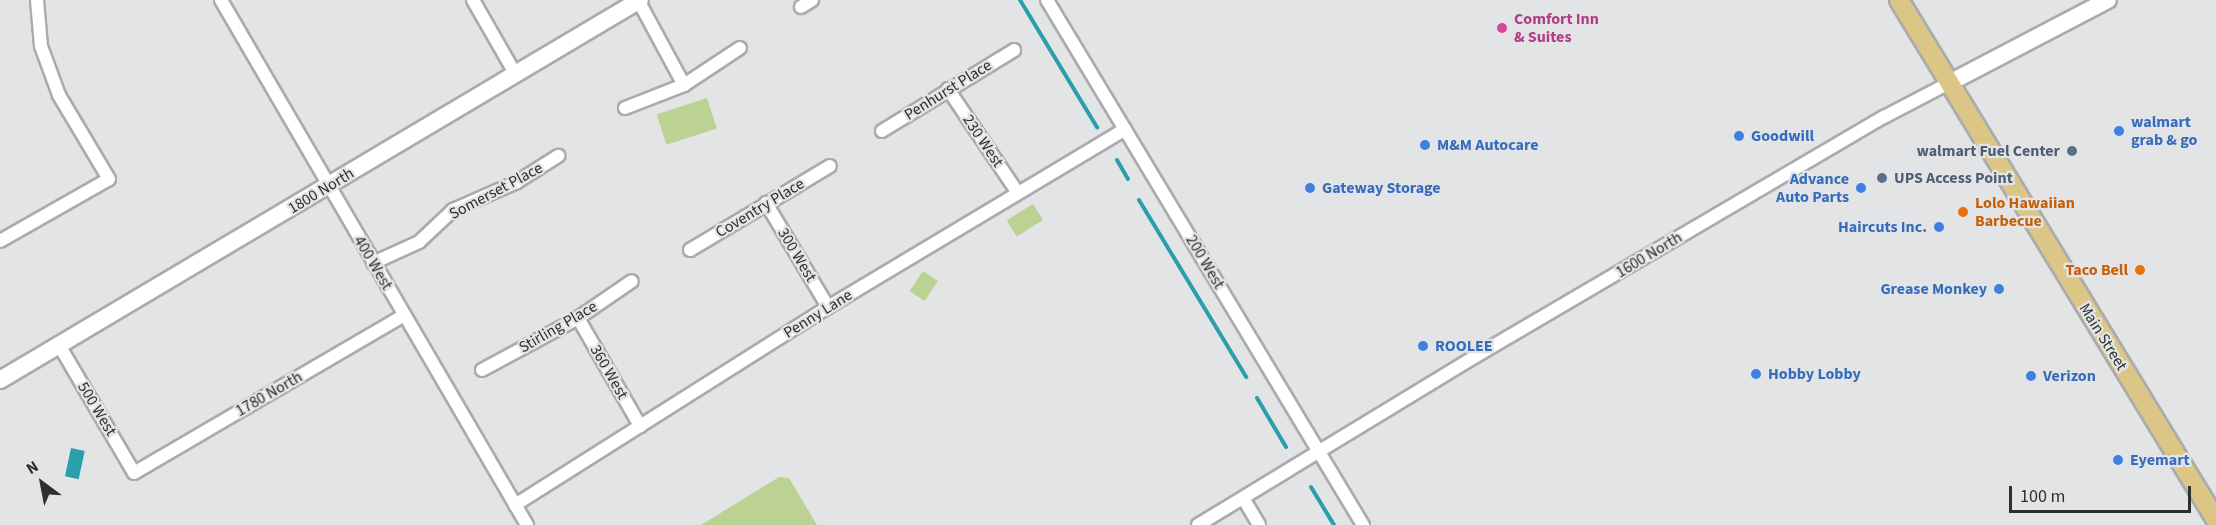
<!DOCTYPE html>
<style>
body{margin:0}
#map{position:relative;width:2216px;height:525px;overflow:hidden;background:#e3e4e5;font-family:"Source Sans 3",sans-serif}
div>[style]{position:absolute}
.green>*{inset:0;background:#bcd293;transform-origin:0 0}
.water>*{inset:0;background:#2b9eae;transform-origin:0 0}
.stream>*{height:4px;margin:-2px;padding:0 2px;transform-origin:2px;border-radius:2px;background:#2b9eae}
.roads{filter:drop-shadow(2px 0 #aaabac) drop-shadow(-2px 0 #aaabac) drop-shadow(0 2px #aaabac) drop-shadow(0 -2px #aaabac)}
.street>*{height:12px;margin:-6px;padding:0 6px;transform-origin:6px;border-radius:6px;background:#fff}
.secondary>*{height:16px;margin:-8px;padding:0 8px;transform-origin:8px;border-radius:8px;background:#fff}
.primary>*{height:18px;margin:-9px;padding:0 9px;transform-origin:9px;border-radius:9px;background:#dcc686}
.dots>*{width:16px;height:16px;translate:-50% -50%;box-sizing:border-box;border:3px solid #e3e4e5;border-radius:50%}
span{translate:-50% -50%;white-space:nowrap;text-align:center;line-height:1.15;-webkit-text-stroke:4.5px #e3e4e5;paint-order:stroke}
.hotel-label{font-size:16px;color:#b23c85;font-weight:700}
.left{translate:0 -50%;text-align:left}
.street-label{font-size:16px;color:#2e2f2f}
.shop-label{font-size:16px;color:#366cbe;font-weight:700}
.right{translate:-100% -50%;text-align:right}
.service-label{font-size:16px;color:#4e5e75;font-weight:700}
.food-label{font-size:16px;color:#c56008;font-weight:700}
.north{position:absolute;left:12px;top:453px;width:60px;height:60px;-webkit-text-stroke:4px #e3e4e5;paint-order:stroke;rotate:328deg;font-size:16px;font-weight:700;line-height:24px;text-align:center;color:#2e2f2f}
.north::after{content:'';display:block;margin:auto;width:21px;height:27px;background:#2e2f2f;clip-path:polygon(50% 0,100% 100%,50% 72%,0 100%)}
.scale{position:absolute;left:2009px;top:486px;width:182px;height:27px;box-sizing:border-box;border:3px solid #2e2f2f;border-top:0;padding-left:8px;font-size:18px;line-height:21px;white-space:nowrap;color:#2e2f2f;-webkit-text-stroke:4px #e3e4e5;paint-order:stroke}
</style>
<div id="map">
<div class="green">
<div style="left:707px;top:98px;width:32px;height:53px;rotate:72deg"></div>
<div style="left:1033px;top:204px;width:19px;height:31px;rotate:58deg"></div>
<div style="left:923px;top:271px;width:18px;height:24px;rotate:34deg"></div>
<div style="clip-path:polygon(779px 477px,789px 478px,817px 525px,701px 525px)"></div>
</div>
<div class="water">
<div style="left:71px;top:448px;width:14px;height:29px;rotate:12deg"></div>
</div>
<div class="stream">
<div style="left:1020px;top:0;width:149px;rotate:58.8deg"></div>
<div style="left:1117px;top:160px;width:22px;rotate:60deg"></div>
<div style="left:1139px;top:200px;width:207px;rotate:58.8deg"></div>
<div style="left:1257px;top:398px;width:57px;rotate:59.4deg"></div>
<div style="left:1311px;top:487px;width:44px;rotate:58.8deg"></div>
</div>
<div class="roads">
<div class="street">
<div style="left:221px;top:0;width:608px;rotate:59.76deg"></div>
<div style="left:473px;top:0;width:86px;rotate:60.2deg"></div>
<div style="left:638px;top:0;width:97px;rotate:61.6deg"></div>
<div style="left:1047px;top:0;width:613px;rotate:58.96deg"></div>
<div style="left:801px;top:7px;width:13px;rotate:-32deg"></div>
<div style="left:948px;top:89px;width:125px;rotate:56.1deg"></div>
<div style="left:625px;top:108px;width:63px;rotate:-21.3deg"></div>
<div style="left:684px;top:85px;width:67px;rotate:-33.5deg"></div>
<div style="left:882px;top:131px;width:155px;rotate:-31.5deg"></div>
<div style="left:766px;top:203px;width:121px;rotate:59.2deg"></div>
<div style="left:0;top:241px;width:125px;rotate:-29.6deg"></div>
<div style="left:109px;top:179px;width:98px;rotate:-120.8deg"></div>
<div style="left:59px;top:95px;width:52px;rotate:-110.2deg"></div>
<div style="left:41px;top:46px;width:46px;rotate:-95deg"></div>
<div style="left:690px;top:250px;width:163px;rotate:-31deg"></div>
<div style="left:373px;top:263px;width:51px;rotate:-24.5deg"></div>
<div style="left:419px;top:242px;width:47px;rotate:-43.3deg"></div>
<div style="left:453px;top:210px;width:70px;rotate:-23.6deg"></div>
<div style="left:517px;top:182px;width:49px;rotate:-32.4deg"></div>
<div style="left:578px;top:318px;width:125px;rotate:60.1deg"></div>
<div style="left:59px;top:345px;width:148px;rotate:59.6deg"></div>
<div style="left:134px;top:473px;width:313px;rotate:-30.3deg"></div>
<div style="left:482px;top:370px;width:109px;rotate:-28.4deg"></div>
<div style="left:578px;top:318px;width:65px;rotate:-34.4deg"></div>
<div style="left:1243px;top:498px;width:31px;rotate:59deg"></div>
<div style="left:515px;top:505px;width:370px;rotate:-32.3deg"></div>
<div style="left:828px;top:307px;width:346px;rotate:-30.9deg"></div>
<div style="left:1198px;top:525px;width:325px;rotate:-31.3deg"></div>
<div style="left:1476px;top:356px;width:473px;rotate:-30.4deg"></div>
<div style="left:1884px;top:117px;width:76px;rotate:-27.6deg"></div>
</div>
<div class="secondary">
<div style="left:1951px;top:82px;width:177px;rotate:-27.6deg"></div>
<div style="left:0;top:380px;width:744px;rotate:-30.7deg"></div>
</div>
<div class="primary">
<div style="left:1899px;top:0;width:609px;rotate:58.63deg"></div>
</div>
</div>
<div class="dots">
<div style="left:1502px;top:28px;background:#d1479c"></div>
<div style="left:2119px;top:131px;background:#3f7fe0"></div>
<div style="left:1739px;top:136px;background:#3f7fe0"></div>
<div style="left:1425px;top:145px;background:#3f7fe0"></div>
<div style="left:2072px;top:151px;background:#5c6f8a"></div>
<div style="left:1882px;top:178px;background:#5c6f8a"></div>
<div style="left:1310px;top:188px;background:#3f7fe0"></div>
<div style="left:1861px;top:188px;background:#3f7fe0"></div>
<div style="left:1963px;top:212px;background:#e8710a"></div>
<div style="left:1939px;top:227px;background:#3f7fe0"></div>
<div style="left:2140px;top:270px;background:#e8710a"></div>
<div style="left:1999px;top:289px;background:#3f7fe0"></div>
<div style="left:1423px;top:346px;background:#3f7fe0"></div>
<div style="left:1756px;top:374px;background:#3f7fe0"></div>
<div style="left:2031px;top:376px;background:#3f7fe0"></div>
<div style="left:2118px;top:460px;background:#3f7fe0"></div>
</div>
<div class="hotel-label">
<span class="left" style="left:1514px;top:28px">Comfort Inn<br>&amp; Suites</span>
</div>
<div class="street-label">
<span style="left:948px;top:90px;rotate:-32deg">Penhurst Place</span>
<span style="left:983px;top:141px;rotate:56deg">230 West</span>
<span style="left:321px;top:191px;rotate:-31deg">1800 North</span>
<span style="left:496px;top:191px;rotate:-28deg">Somerset Place</span>
<span style="left:760px;top:208px;rotate:-31deg">Coventry Place</span>
<span style="left:797px;top:255px;rotate:59deg">300 West</span>
<span style="left:1649px;top:255px;rotate:-31deg">1600 North</span>
<span style="left:1205px;top:262px;rotate:59deg">200 West</span>
<span style="left:373px;top:263px;rotate:59deg">400 West</span>
<span style="left:818px;top:314px;rotate:-32deg">Penny Lane</span>
<span style="left:558px;top:327px;rotate:-30deg">Stirling Place</span>
<span style="left:2103px;top:337px;rotate:58deg">Main Street</span>
<span style="left:609px;top:372px;rotate:60deg">360 West</span>
<span style="left:269px;top:394px;rotate:-30deg">1780 North</span>
<span style="left:97px;top:409px;rotate:59deg">500 West</span>
</div>
<div class="shop-label">
<span class="left" style="left:2131px;top:131px">walmart<br>grab &amp; go</span>
<span class="left" style="left:1751px;top:136px">Goodwill</span>
<span class="left" style="left:1437px;top:145px">M&amp;M Autocare</span>
<span class="right" style="left:1849px;top:188px">Advance<br>Auto Parts</span>
<span class="left" style="left:1322px;top:188px">Gateway Storage</span>
<span class="right" style="left:1927px;top:227px">Haircuts Inc.</span>
<span class="right" style="left:1987px;top:289px">Grease Monkey</span>
<span class="left" style="left:1435px;top:346px">ROOLEE</span>
<span class="left" style="left:1768px;top:374px">Hobby Lobby</span>
<span class="left" style="left:2043px;top:376px">Verizon</span>
<span class="left" style="left:2130px;top:460px">Eyemart</span>
</div>
<div class="service-label">
<span class="right" style="left:2060px;top:151px">walmart Fuel Center</span>
<span class="left" style="left:1894px;top:178px">UPS Access Point</span>
</div>
<div class="food-label">
<span class="left" style="left:1975px;top:212px">Lolo Hawaiian<br>Barbecue</span>
<span class="right" style="left:2128px;top:270px">Taco Bell</span>
</div>
<div class="north">N</div>
<div class="scale">100 m</div>
</div>
